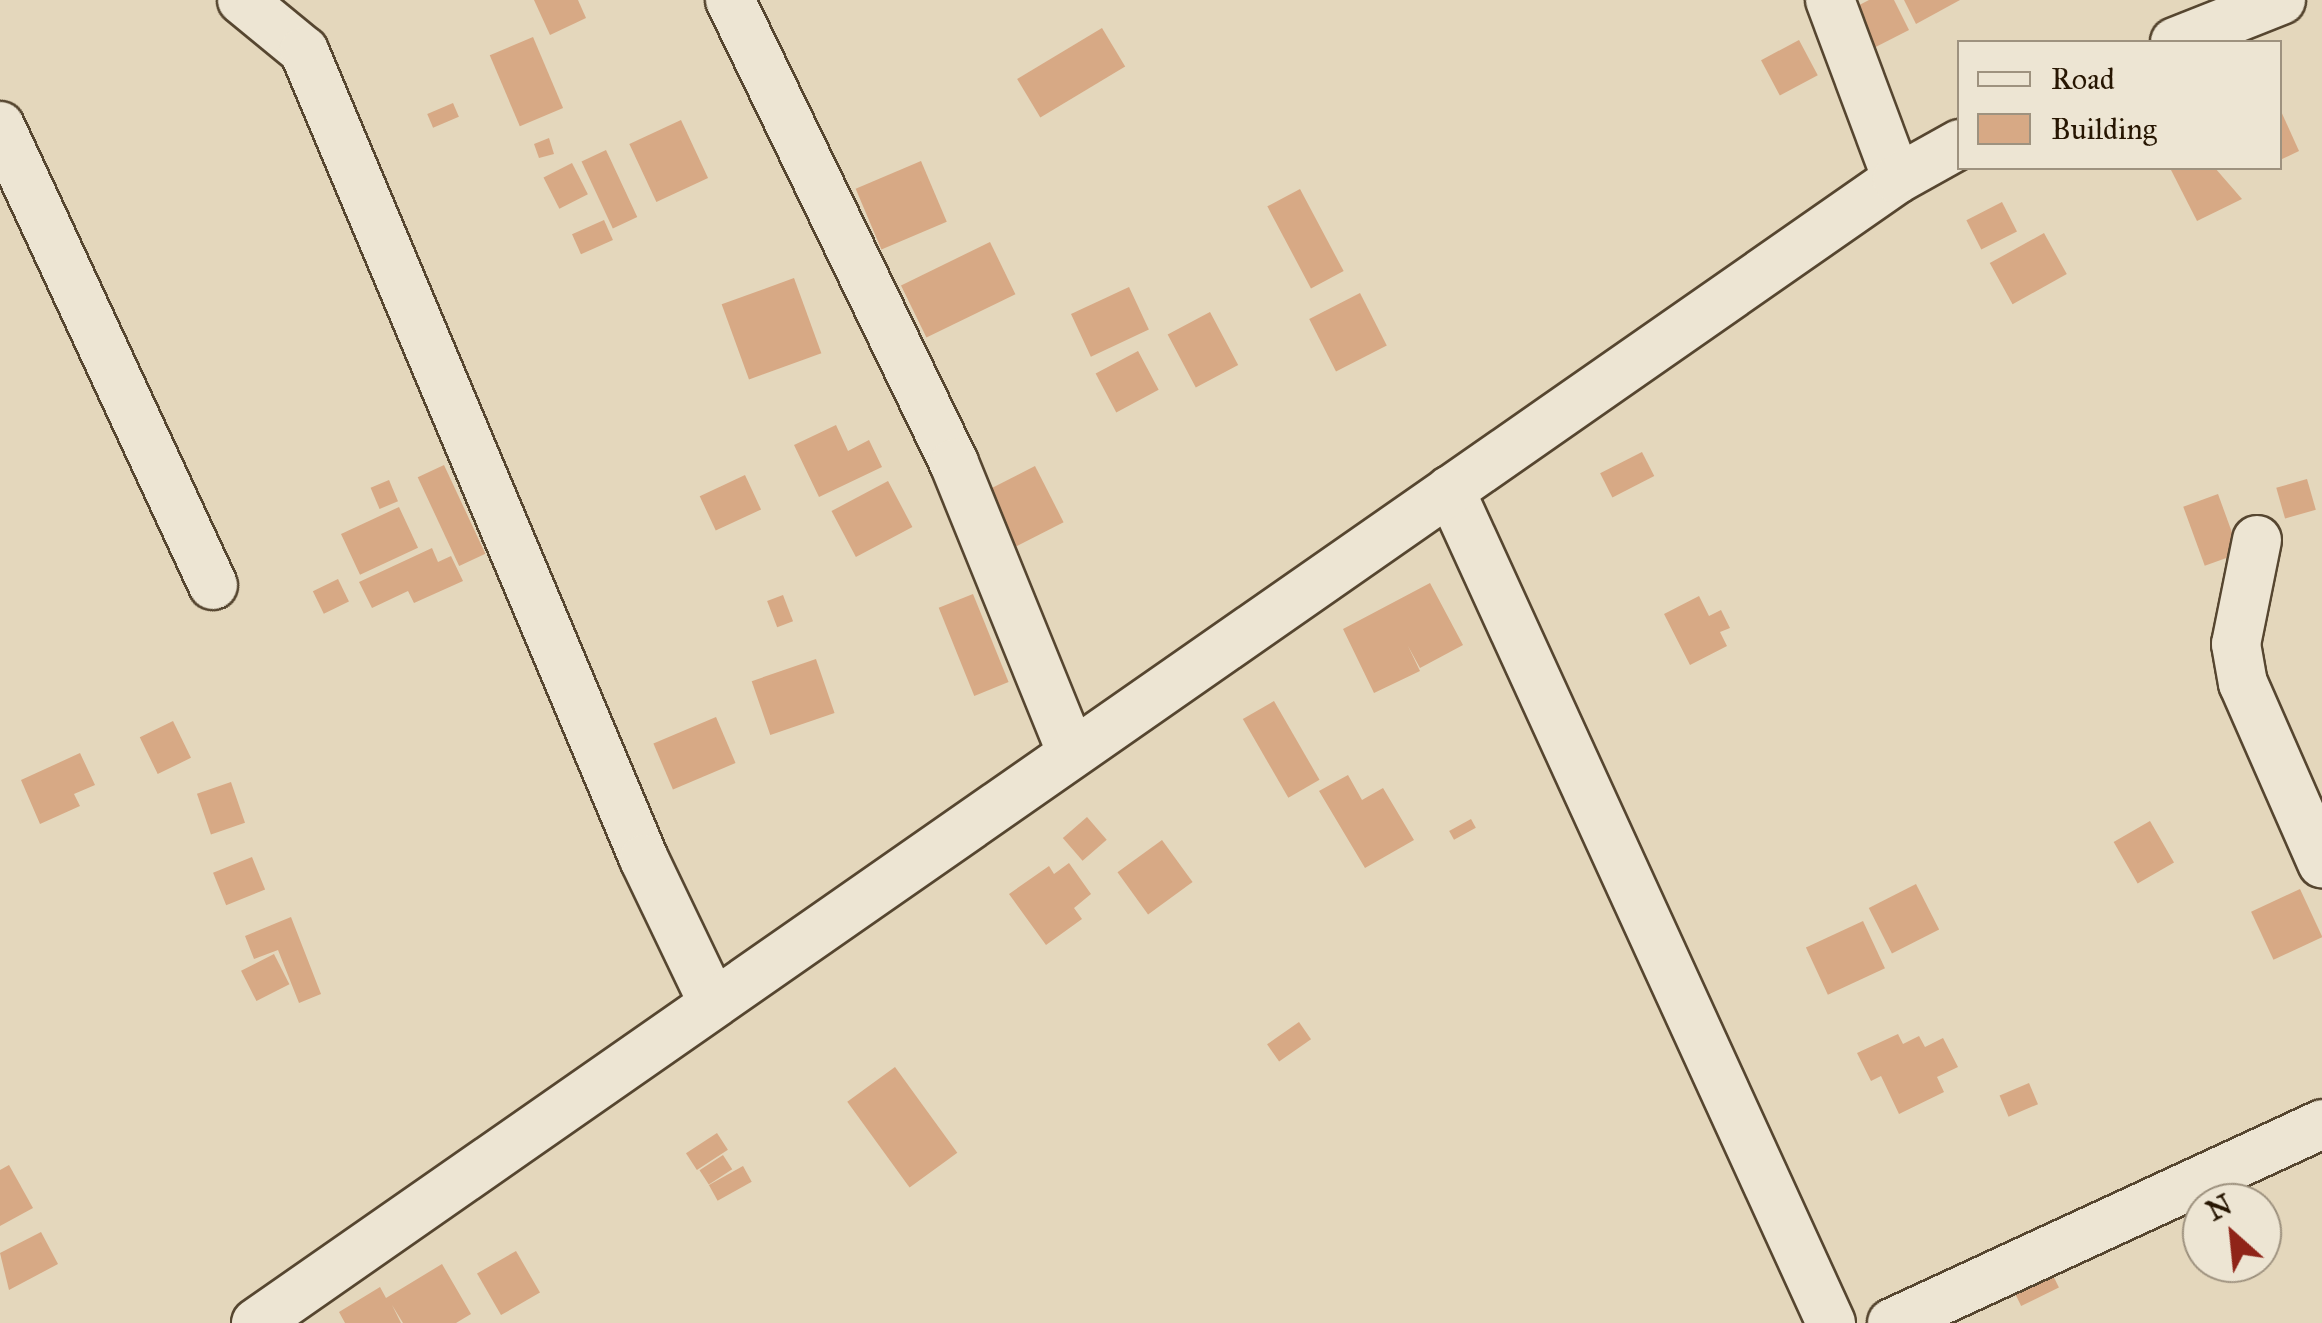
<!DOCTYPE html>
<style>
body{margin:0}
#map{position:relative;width:2322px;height:1323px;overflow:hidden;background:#e4d7bc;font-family:"IM FELL Great Primer",serif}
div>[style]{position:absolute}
.building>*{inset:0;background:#d7a985;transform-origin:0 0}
.roads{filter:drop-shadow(2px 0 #564630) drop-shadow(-2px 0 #564630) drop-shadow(0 2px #564630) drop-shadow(0 -2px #564630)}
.minor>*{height:48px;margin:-24px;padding:0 24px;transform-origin:24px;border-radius:24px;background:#ede5d3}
span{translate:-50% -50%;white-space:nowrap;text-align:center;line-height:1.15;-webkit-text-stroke:9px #ede5d3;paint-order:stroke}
.legend{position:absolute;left:1957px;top:40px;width:325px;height:130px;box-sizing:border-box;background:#ede5d3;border:2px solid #9e927f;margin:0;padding:12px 18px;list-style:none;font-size:30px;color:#271602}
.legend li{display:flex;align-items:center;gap:20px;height:50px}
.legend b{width:50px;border:2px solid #9e927f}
.north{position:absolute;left:2182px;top:1183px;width:100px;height:100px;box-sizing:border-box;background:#ede5d3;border:2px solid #9e927f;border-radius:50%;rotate:333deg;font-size:28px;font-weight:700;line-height:40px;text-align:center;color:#271602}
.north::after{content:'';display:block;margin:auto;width:35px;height:45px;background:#8f2418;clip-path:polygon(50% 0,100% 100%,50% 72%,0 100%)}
</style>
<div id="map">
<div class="building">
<div style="clip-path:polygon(534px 0,578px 0,586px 18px,550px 35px)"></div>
<div style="clip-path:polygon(1869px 0,1894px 0,1909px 30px,1858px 56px,1838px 16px)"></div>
<div style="clip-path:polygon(1904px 0,1960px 0,1916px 24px)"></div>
<div style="left:1102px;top:28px;width:45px;height:99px;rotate:59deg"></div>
<div style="left:533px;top:37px;width:77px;height:47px;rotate:67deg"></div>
<div style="left:1799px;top:40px;width:40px;height:43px;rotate:62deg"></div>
<div style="left:453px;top:103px;width:15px;height:28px;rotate:67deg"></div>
<div style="clip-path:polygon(2280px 109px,2299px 151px,2280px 160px)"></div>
<div style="left:681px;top:120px;width:64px;height:57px;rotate:65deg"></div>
<div style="clip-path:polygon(549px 138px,554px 154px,539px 158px,534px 144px)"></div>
<div style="left:606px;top:150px;width:74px;height:27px;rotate:65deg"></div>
<div style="left:921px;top:161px;width:66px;height:71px;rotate:67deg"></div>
<div style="left:572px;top:163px;width:35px;height:32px;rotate:63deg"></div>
<div style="clip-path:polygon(2170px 168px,2215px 168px,2242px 199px,2197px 221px)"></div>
<div style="left:1300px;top:189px;width:93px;height:37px;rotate:62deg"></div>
<div style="left:2002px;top:202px;width:33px;height:40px;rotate:63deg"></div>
<div style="left:604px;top:220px;width:22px;height:35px;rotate:66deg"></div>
<div style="left:2044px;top:233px;width:47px;height:62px;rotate:61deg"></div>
<div style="left:990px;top:242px;width:58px;height:99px;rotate:64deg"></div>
<div style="left:794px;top:278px;width:80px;height:77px;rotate:70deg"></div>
<div style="left:1129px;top:287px;width:47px;height:64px;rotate:65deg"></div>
<div style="left:1360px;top:293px;width:59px;height:57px;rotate:63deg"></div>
<div style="left:1210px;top:312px;width:60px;height:48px;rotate:62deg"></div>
<div style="left:1138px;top:351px;width:44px;height:48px;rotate:62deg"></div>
<div style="clip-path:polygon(836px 425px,848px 451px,869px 440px,882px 467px,819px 497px,794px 445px)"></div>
<div style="left:1642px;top:452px;width:27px;height:47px;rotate:63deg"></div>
<div style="left:444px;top:465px;width:98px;height:29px;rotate:65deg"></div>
<div style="left:1035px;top:466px;width:63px;height:60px;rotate:63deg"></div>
<div style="left:745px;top:475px;width:38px;height:50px;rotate:65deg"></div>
<div style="left:2307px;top:479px;width:32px;height:32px;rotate:74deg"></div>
<div style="left:389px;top:480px;width:23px;height:20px;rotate:67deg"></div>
<div style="left:888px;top:481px;width:52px;height:64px;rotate:62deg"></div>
<div style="left:2218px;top:494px;width:63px;height:37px;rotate:70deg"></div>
<div style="left:399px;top:507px;width:45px;height:64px;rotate:65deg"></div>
<div style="clip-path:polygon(432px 548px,438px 562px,451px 556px,463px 581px,414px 603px,408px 591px,372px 608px,359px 582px)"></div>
<div style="left:338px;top:579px;width:25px;height:28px;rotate:64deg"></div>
<div style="clip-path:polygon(1430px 583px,1463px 645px,1420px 668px,1408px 646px,1420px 671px,1374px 693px,1343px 629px)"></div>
<div style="left:973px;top:594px;width:95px;height:37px;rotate:68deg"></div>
<div style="left:783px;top:595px;width:28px;height:17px;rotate:69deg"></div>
<div style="clip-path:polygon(1699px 596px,1709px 616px,1721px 610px,1730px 628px,1720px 632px,1727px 646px,1690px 665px,1664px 614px)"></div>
<div style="left:816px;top:659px;width:57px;height:68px;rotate:71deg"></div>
<div style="left:1274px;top:701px;width:91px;height:36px;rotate:60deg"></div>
<div style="left:716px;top:717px;width:50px;height:68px;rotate:67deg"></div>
<div style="left:173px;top:721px;width:41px;height:37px;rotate:64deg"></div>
<div style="clip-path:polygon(80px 753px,95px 785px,74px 794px,80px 806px,40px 824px,21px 780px)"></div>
<div style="clip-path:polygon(1348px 775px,1362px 800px,1383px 788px,1414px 840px,1365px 868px,1319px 791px)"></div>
<div style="left:231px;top:782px;width:43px;height:36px;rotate:71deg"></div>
<div style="left:1087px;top:817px;width:30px;height:32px;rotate:49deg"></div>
<div style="left:1471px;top:819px;width:10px;height:25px;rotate:61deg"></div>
<div style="left:2150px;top:821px;width:48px;height:42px;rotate:60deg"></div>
<div style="left:1162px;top:840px;width:52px;height:55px;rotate:54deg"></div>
<div style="left:252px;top:857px;width:35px;height:42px;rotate:68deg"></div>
<div style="clip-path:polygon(1069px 863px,1091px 894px,1074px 908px,1082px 919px,1046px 945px,1009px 894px,1049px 866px,1054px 874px)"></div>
<div style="left:1916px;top:884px;width:51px;height:53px;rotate:63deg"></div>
<div style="left:2300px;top:889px;width:53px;height:54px;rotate:65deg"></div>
<div style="clip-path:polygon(291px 917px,321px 994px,299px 1003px,278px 950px,254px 959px,245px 936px)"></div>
<div style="left:1863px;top:921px;width:52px;height:63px;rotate:65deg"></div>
<div style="left:274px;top:954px;width:34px;height:37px;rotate:63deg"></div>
<div style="left:1299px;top:1022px;width:21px;height:39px;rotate:55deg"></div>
<div style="clip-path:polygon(1898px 1034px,1903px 1044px,1919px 1036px,1925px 1047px,1943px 1038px,1958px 1067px,1937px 1077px,1944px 1092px,1899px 1114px,1881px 1076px,1871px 1081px,1857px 1053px)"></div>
<div style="left:895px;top:1067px;width:106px;height:59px;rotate:54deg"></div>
<div style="left:2029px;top:1083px;width:23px;height:32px;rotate:67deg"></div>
<div style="left:717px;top:1133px;width:20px;height:37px;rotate:57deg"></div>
<div style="left:723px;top:1155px;width:17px;height:28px;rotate:57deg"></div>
<div style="clip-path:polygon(9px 1165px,33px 1208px,0 1226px,0 1170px)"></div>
<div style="left:743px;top:1166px;width:18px;height:39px;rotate:61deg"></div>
<div style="clip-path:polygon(41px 1232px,58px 1264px,9px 1290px,0 1253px)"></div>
<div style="left:516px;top:1251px;width:48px;height:45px;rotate:60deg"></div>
<div style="left:2044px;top:1257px;width:34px;height:42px;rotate:64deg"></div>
<div style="clip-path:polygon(442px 1264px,471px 1314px,456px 1323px,403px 1323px,392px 1305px,401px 1323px,345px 1323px,339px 1312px,380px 1287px,386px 1298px)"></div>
</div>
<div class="roads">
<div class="minor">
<div style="left:242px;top:0;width:80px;rotate:39.4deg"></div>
<div style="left:304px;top:51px;width:877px;rotate:67.18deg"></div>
<div style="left:644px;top:859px;width:160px;rotate:64.4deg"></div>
<div style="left:730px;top:0;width:514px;rotate:64.18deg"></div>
<div style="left:954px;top:463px;width:311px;rotate:67.9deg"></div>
<div style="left:1830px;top:0;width:191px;rotate:69.5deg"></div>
<div style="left:2175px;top:42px;width:114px;rotate:-21.6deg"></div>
<div style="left:0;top:126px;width:506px;rotate:65.11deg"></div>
<div style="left:1450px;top:490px;width:916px;rotate:65.42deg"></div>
<div style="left:2257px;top:540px;width:106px;rotate:101.4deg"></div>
<div style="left:2236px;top:644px;width:40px;rotate:80deg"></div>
<div style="left:2243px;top:683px;width:197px;rotate:66.3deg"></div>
<div style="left:256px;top:1323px;width:2000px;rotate:-34.88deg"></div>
<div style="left:1897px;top:179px;width:72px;rotate:-29.1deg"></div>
<div style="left:1892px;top:1323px;width:474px;rotate:-24.8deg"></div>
</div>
</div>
<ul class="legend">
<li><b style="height:12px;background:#ede5d3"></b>Road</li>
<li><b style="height:28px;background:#d7a985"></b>Building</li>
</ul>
<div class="north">N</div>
</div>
